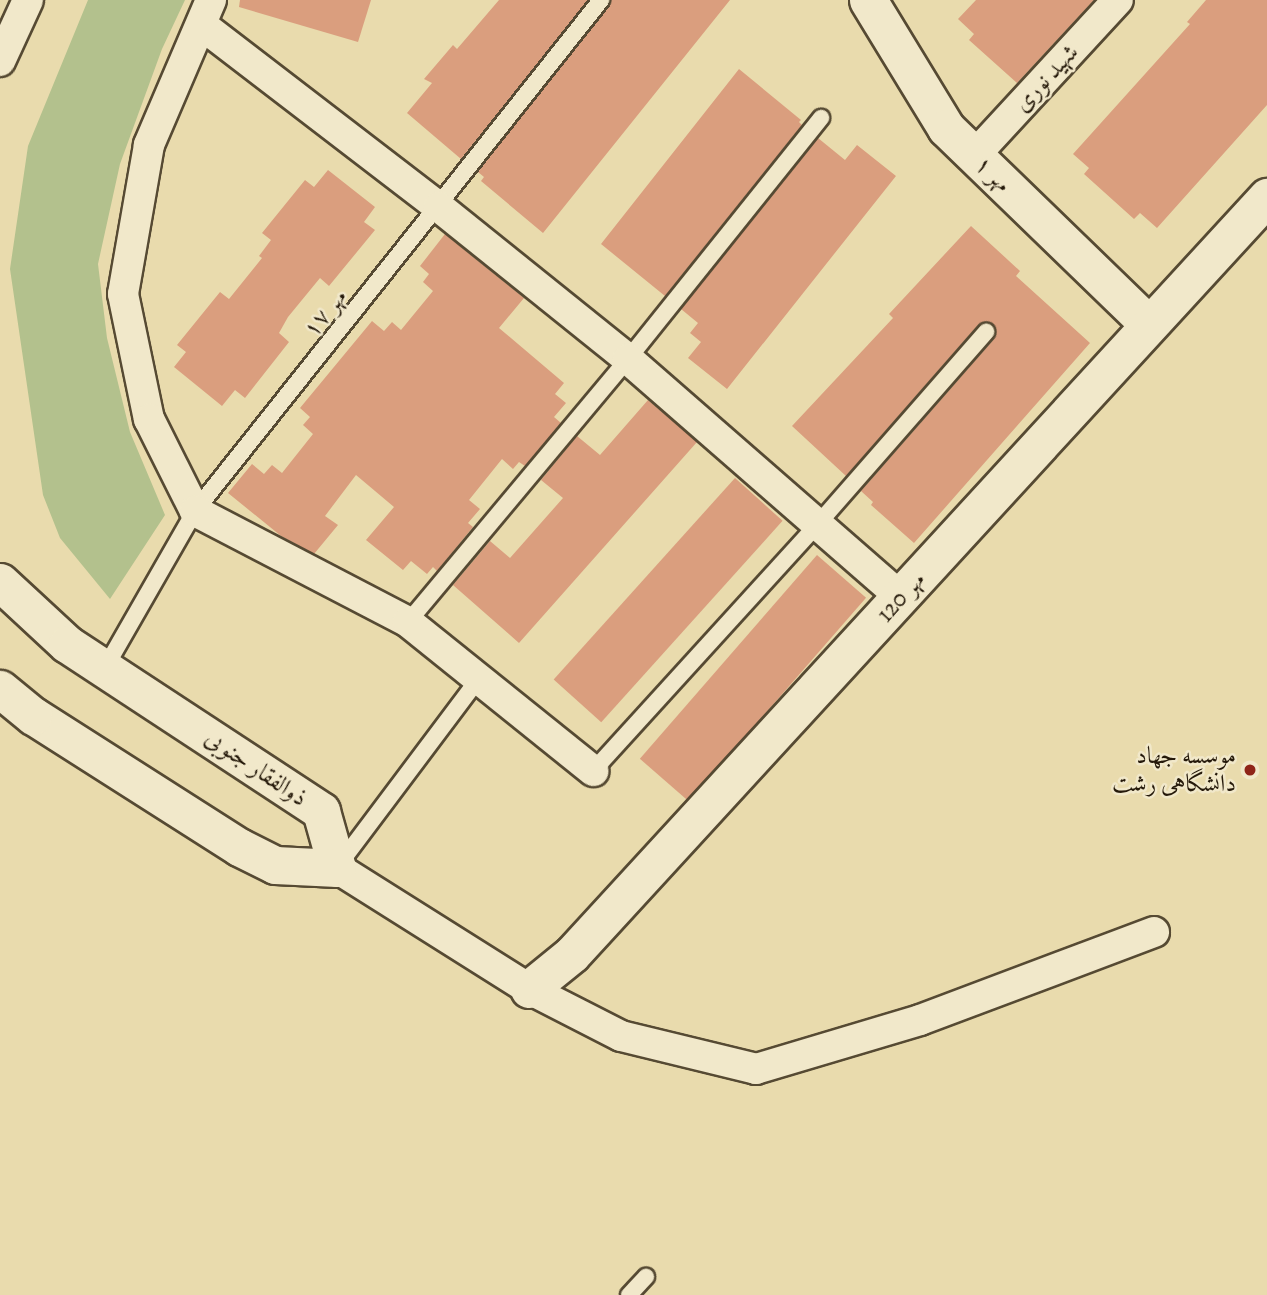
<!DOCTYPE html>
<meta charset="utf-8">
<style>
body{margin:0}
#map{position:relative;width:1267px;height:1295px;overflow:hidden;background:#e9dbad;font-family:Alegreya,Amiri,serif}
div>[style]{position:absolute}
.green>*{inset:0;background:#b3c18d}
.building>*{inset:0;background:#da9e7e;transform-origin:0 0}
.roads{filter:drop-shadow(2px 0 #564a33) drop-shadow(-2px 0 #564a33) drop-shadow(0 2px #564a33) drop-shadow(0 -2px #564a33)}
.service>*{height:16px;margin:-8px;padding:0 8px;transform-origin:8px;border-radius:8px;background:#f1e8ca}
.minor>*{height:30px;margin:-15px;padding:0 15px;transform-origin:15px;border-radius:15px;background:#f1e8ca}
.tertiary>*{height:37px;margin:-18.5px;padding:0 18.5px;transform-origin:18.5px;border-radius:18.5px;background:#f1e8ca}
.dots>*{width:19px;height:19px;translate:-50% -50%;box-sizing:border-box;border:4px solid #f1e8ca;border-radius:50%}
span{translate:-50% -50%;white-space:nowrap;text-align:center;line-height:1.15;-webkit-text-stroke:5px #f1e8ca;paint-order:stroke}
.street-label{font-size:24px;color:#25190a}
.poi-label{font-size:24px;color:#25190a}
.right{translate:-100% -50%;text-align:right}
</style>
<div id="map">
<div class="green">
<div style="clip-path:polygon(88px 0,185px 0,162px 49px,120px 164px,98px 264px,107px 338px,130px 432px,165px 515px,110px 599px,60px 538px,43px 495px,10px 269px,28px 146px)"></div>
</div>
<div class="building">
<div style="clip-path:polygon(240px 0,371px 0,358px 42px,239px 7px)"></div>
<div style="clip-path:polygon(499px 0,588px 0,461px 159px,407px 113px,432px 83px,424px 79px,453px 45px,457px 49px)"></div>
<div style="clip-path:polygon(611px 0,730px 0,543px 233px,481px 181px,484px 177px,478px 172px)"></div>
<div style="clip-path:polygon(976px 0,1094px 0,1017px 83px,969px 40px,974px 34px,958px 19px)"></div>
<div style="clip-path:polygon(1206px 0,1267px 0,1267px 105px,1157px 228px,1140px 213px,1134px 219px,1084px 174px,1089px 168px,1073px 154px,1190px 24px,1187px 22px)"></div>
<div style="clip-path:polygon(739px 69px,801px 120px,799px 122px,802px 125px,665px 296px,601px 244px)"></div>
<div style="clip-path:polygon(818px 138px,845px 160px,857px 145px,896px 176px,727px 389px,688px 358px,701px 342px,690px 333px,698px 323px,681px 309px)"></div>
<div style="clip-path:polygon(328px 170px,375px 207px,364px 222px,375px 230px,329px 286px,320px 278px,288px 317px,279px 333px,289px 342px,245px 398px,235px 390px,222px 406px,174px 367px,186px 352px,177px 345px,220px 292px,229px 299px,262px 258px,259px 256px,271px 240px,262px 233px,305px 180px,314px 187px)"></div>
<div style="clip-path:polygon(971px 226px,1020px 271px,1016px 276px,1090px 343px,914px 543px,871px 505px,873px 502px,861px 491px,994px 339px,996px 333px,993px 325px,987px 322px,978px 325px,846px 476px,792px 426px,893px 318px,889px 314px)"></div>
<div style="clip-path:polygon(445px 234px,524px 298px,499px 328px,564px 383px,555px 394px,566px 403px,554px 417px,561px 423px,525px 466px,519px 462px,513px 469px,502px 459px,469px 500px,480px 509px,468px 523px,473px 527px,437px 571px,433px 567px,427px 574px,411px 561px,403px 570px,366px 540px,394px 507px,356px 475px,325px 516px,338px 525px,314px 554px,281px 536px,228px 493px,252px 464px,264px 474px,272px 465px,282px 473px,313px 434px,303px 425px,310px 417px,300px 408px,372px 321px,384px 331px,392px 322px,401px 330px,433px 291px,423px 282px,429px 274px,420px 266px)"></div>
<div style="clip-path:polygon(648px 400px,697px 442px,519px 643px,453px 585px,490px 541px,510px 558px,563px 498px,541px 480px,577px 436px,600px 455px)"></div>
<div style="left:735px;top:478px;width:64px;height:271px;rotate:42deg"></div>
<div style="left:817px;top:555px;width:65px;height:270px;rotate:41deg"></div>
</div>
<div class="roads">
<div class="service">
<div style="left:408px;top:622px;width:343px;rotate:-50.1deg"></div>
<div style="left:628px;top:359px;width:309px;rotate:-51.3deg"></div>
<div style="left:105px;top:668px;width:181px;rotate:-60.2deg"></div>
<div style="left:195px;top:511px;width:653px;rotate:-51.53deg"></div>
<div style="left:593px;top:771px;width:333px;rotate:-47.7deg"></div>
<div style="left:817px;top:525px;width:257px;rotate:-48.8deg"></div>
<div style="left:338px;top:866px;width:231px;rotate:-53.1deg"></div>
<div style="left:629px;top:1295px;width:25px;rotate:-47deg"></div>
</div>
<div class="minor">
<div style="left:211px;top:0;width:158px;rotate:113.2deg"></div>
<div style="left:149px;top:145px;width:151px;rotate:99.9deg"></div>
<div style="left:123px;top:294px;width:128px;rotate:78.3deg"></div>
<div style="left:149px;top:419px;width:103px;rotate:63.4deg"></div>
<div style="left:195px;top:511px;width:240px;rotate:27.5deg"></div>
<div style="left:408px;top:622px;width:238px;rotate:38.8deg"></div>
<div style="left:203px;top:26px;width:297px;rotate:37.5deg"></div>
<div style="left:439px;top:207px;width:243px;rotate:38.8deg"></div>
<div style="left:628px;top:359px;width:362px;rotate:41.1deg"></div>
<div style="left:0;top:61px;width:67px;rotate:-65.3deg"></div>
<div style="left:974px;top:156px;width:212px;rotate:-47.3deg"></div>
<div style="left:337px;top:868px;width:227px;rotate:32.2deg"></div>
<div style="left:529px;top:989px;width:103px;rotate:27.1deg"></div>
<div style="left:621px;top:1036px;width:139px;rotate:13.7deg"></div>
<div style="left:756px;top:1069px;width:171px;rotate:-16.6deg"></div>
<div style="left:920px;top:1020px;width:250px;rotate:-20.6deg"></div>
</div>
<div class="tertiary">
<div style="left:868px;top:0;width:150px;rotate:58.6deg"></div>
<div style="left:946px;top:128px;width:281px;rotate:44.1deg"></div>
<div style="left:0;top:582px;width:91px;rotate:42.8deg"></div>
<div style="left:67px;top:644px;width:304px;rotate:33.3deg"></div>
<div style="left:321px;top:811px;width:59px;rotate:74.3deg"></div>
<div style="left:337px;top:868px;width:62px;rotate:-177.2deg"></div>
<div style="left:275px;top:865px;width:40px;rotate:-153.4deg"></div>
<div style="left:239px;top:847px;width:244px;rotate:-147.5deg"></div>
<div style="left:33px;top:716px;width:43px;rotate:-140.7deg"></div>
<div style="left:529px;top:989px;width:55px;rotate:-39.1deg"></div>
<div style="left:572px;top:954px;width:1028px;rotate:-47.45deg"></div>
</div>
</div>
<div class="dots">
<div style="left:1250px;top:770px;background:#8f2418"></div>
</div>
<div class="street-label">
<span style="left:1046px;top:78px;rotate:-47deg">شهید نوری</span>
<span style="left:993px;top:174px;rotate:44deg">مهر ۱</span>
<span style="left:325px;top:313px;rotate:-51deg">مهر ۱۷</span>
<span style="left:901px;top:597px;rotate:-48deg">مهر 120</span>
<span style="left:256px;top:768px;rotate:34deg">ذوالفقار جنوبی</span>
</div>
<div class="poi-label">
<span class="right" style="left:1236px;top:770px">موسسه جهاد<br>دانشگاهی رشت</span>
</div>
</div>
